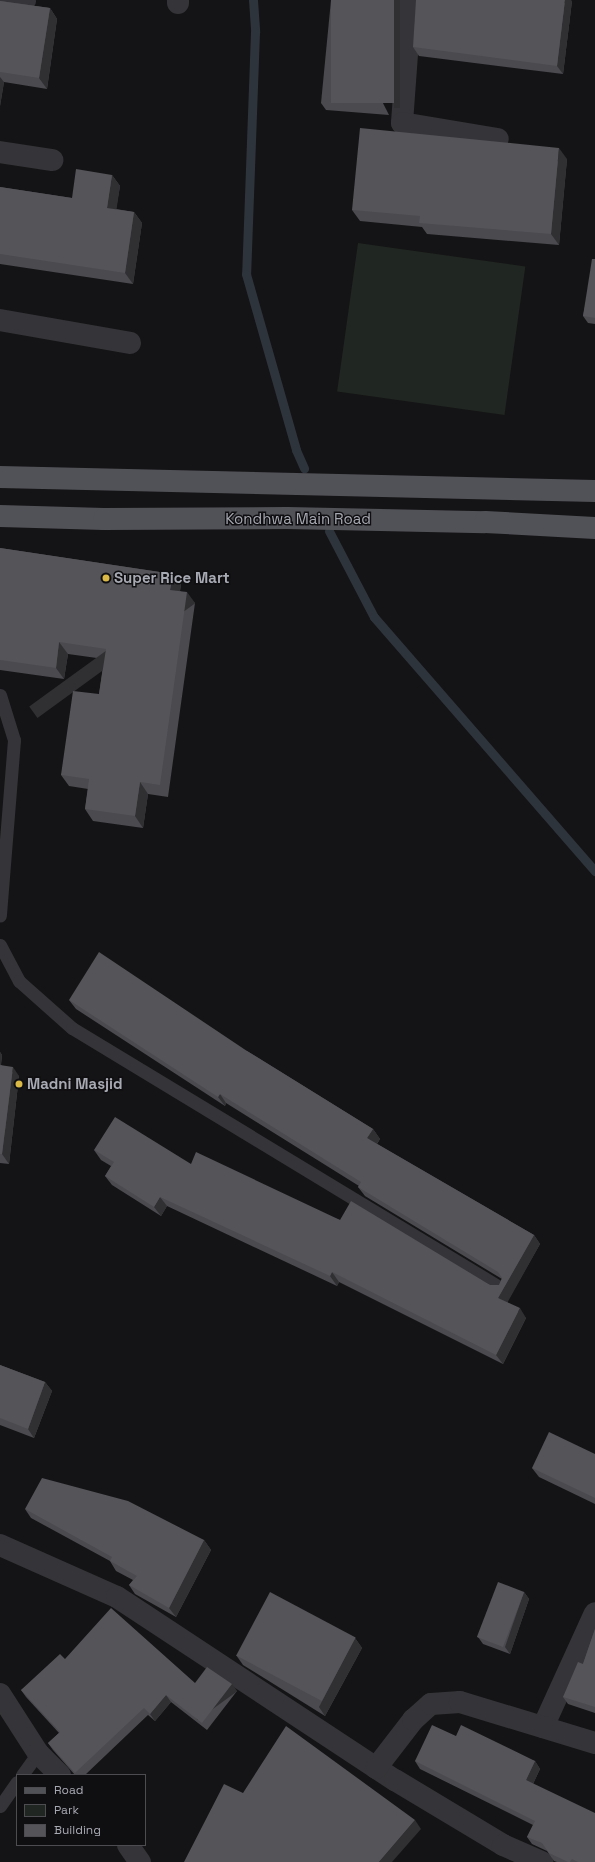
<!DOCTYPE html>
<style>
body{margin:0}
#map{position:relative;width:595px;height:1862px;overflow:hidden;background:#141315;font-family:"Space Grotesk",sans-serif}
div>[style]{position:absolute}
.green>*{inset:0;background:#202621;transform-origin:0 0}
.stream>*{height:9px;margin:-4.5px;padding:0 4.5px;transform-origin:4.5px;border-radius:4.5px;background:#2e343c}
.lane>*{height:13px;margin:-6.5px;padding:0 6.5px;transform-origin:6.5px;border-radius:6.5px;background:#353539}
.street>*{height:22px;margin:-11px;padding:0 11px;transform-origin:11px;border-radius:11px;background:#353539}
.primary>*{height:22px;margin:-11px;padding:0 11px;transform-origin:11px;border-radius:11px;background:#515258}
.wall>*{inset:0;background:#4a4a4f}
.shaded-wall>*{inset:0;background:#303033;transform-origin:0 0}
.building>*{inset:0;background:#545459;transform-origin:0 0}
.dots>*{width:11px;height:11px;translate:-50% -50%;box-sizing:border-box;border:2px solid #0f0e10;border-radius:50%}
span{translate:-50% -50%;white-space:nowrap;text-align:center;line-height:1.15;-webkit-text-stroke:3px #0f0e10;paint-order:stroke}
.street-label{font-size:15px;color:#a7a9b3}
.poi-label{font-size:15px;color:#a7a9b3;font-weight:700}
.left{translate:0 -50%;text-align:left}
.legend{position:absolute;left:16px;top:1774px;width:130px;height:72px;box-sizing:border-box;background:#0f0e10;border:1px solid #4c4c51;margin:0;padding:5px 7px;list-style:none;font-size:12px;color:#a7a9b3}
.legend li{display:flex;align-items:center;gap:8px;height:20px}
.legend b{width:20px;border:1px solid #4c4c51}
</style>
<div id="map">
<div class="green">
<div style="left:358px;top:243px;width:169px;height:150px;rotate:8deg"></div>
</div>
<div class="stream">
<div style="left:253px;top:0;width:32px;rotate:86deg"></div>
<div style="left:255px;top:32px;width:242px;rotate:92.1deg"></div>
<div style="left:246px;top:274px;width:183px;rotate:74.1deg"></div>
<div style="left:296px;top:450px;width:20px;rotate:66deg"></div>
<div style="left:329px;top:531px;width:97px;rotate:62.4deg"></div>
<div style="left:374px;top:617px;width:337px;rotate:49deg"></div>
</div>
<div class="lane">
<div style="left:0;top:1px;width:29px"></div>
<div style="left:0;top:695px;width:47px;rotate:72.7deg"></div>
<div style="left:14px;top:740px;width:176px;rotate:94.6deg"></div>
<div style="left:0;top:945px;width:41px;rotate:62.2deg"></div>
<div style="left:19px;top:981px;width:71px;rotate:41.6deg"></div>
<div style="left:72px;top:1028px;width:502px;rotate:31.22deg"></div>
<div style="left:22px;top:1775px;width:27px;rotate:-54deg"></div>
<div style="left:0;top:1806px;width:29px;rotate:-55deg"></div>
</div>
<div class="street">
<div style="left:178px;top:0;width:3px;rotate:90deg"></div>
<div style="left:411px;top:0;width:123px;rotate:94.2deg"></div>
<div style="left:402px;top:123px;width:97px;rotate:9.5deg"></div>
<div style="left:0;top:152px;width:53px;rotate:8.7deg"></div>
<div style="left:0;top:320px;width:132px;rotate:10deg"></div>
<div style="left:0;top:1545px;width:128px;rotate:24deg"></div>
<div style="left:117px;top:1597px;width:333px;rotate:33.4deg"></div>
<div style="left:395px;top:1780px;width:126px;rotate:31deg"></div>
<div style="left:503px;top:1845px;width:43px;rotate:23.6deg"></div>
<div style="left:0;top:1694px;width:70px;rotate:57.2deg"></div>
<div style="left:38px;top:1753px;width:31px;rotate:45deg"></div>
<div style="left:543px;top:1727px;width:125px;rotate:-65.5deg"></div>
<div style="left:376px;top:1768px;width:61px;rotate:-52.4deg"></div>
<div style="left:413px;top:1720px;width:24px;rotate:-42deg"></div>
<div style="left:431px;top:1704px;width:29px;rotate:-4deg"></div>
<div style="left:460px;top:1702px;width:141px;rotate:16.9deg"></div>
<div style="left:128px;top:1845px;width:21px;rotate:55deg"></div>
</div>
<div class="primary">
<div style="left:0;top:477px;width:595px;rotate:1.35deg"></div>
<div style="left:0;top:516px;width:104px;rotate:1.7deg"></div>
<div style="left:104px;top:519px;width:183px;rotate:-0.3deg"></div>
<div style="left:287px;top:518px;width:198px;rotate:1.2deg"></div>
<div style="left:485px;top:522px;width:110px;rotate:3.1deg"></div>
</div>
<div class="wall">
<div style="clip-path:polygon(331px 0,389px 115px,326px 110px,321px 103px)"></div>
<div style="clip-path:polygon(0 1px,50px 8px,57px 19px,47px 89px,4px 82px,0 106px)"></div>
<div style="clip-path:polygon(572px 1px,563px 74px,419px 56px,413px 47px)"></div>
<div style="clip-path:polygon(567px 159px,559px 245px,427px 234px,422px 227px,360px 221px,352px 210px)"></div>
<div style="clip-path:polygon(112px 175px,120px 186px,116px 209px,134px 212px,142px 223px,133px 284px,0 264px,0 187px,72px 198px)"></div>
<div style="clip-path:polygon(595px 259px,595px 324px,588px 323px,583px 316px)"></div>
<div style="clip-path:polygon(0 548px,173px 574px,181px 585px,180px 591px,195px 603px,168px 797px,148px 794px,143px 828px,93px 821px,85px 809px,88px 789px,69px 786px,61px 775px,99px 694px,104px 659px,68px 654px,64px 679px,0 670px)"></div>
<div style="clip-path:polygon(69px 1000px,247px 1051px,373px 1129px,380px 1139px,377px 1144px,534px 1235px,540px 1244px,507px 1302px,526px 1318px,503px 1364px,339px 1282px,337px 1286px,167px 1206px,161px 1216px,112px 1185px,105px 1176px,111px 1166px,101px 1160px,94px 1150px,191px 1164px,340px 1220px,490px 1285px,499px 1285px,502px 1279px,365px 1196px,358px 1187px,359px 1186px,226px 1103px,225px 1106px,76px 1009px)"></div>
<div style="clip-path:polygon(0 1052px,2px 1055px,1px 1065px,19px 1076px,9px 1164px,0 1163px)"></div>
<div style="clip-path:polygon(0 1365px,45px 1382px,52px 1391px,34px 1438px,0 1425px)"></div>
<div style="clip-path:polygon(595px 1454px,595px 1504px,539px 1477px,532px 1468px)"></div>
<div style="clip-path:polygon(25px 1509px,204px 1540px,211px 1550px,176px 1617px,135px 1594px,129px 1585px,133px 1580px,116px 1571px,110px 1561px,31px 1518px)"></div>
<div style="clip-path:polygon(524px 1592px,529px 1599px,510px 1654px,483px 1644px,478px 1637px)"></div>
<div style="clip-path:polygon(595px 1629px,595px 1713px,568px 1704px,563px 1697px,583px 1664px)"></div>
<div style="clip-path:polygon(355px 1638px,362px 1648px,325px 1716px,243px 1665px,236px 1655px)"></div>
<div style="clip-path:polygon(65px 1659px,195px 1683px,237px 1691px,207px 1730px,171px 1702px,155px 1721px,148px 1715px,85px 1775px,75px 1775px,53px 1750px,48px 1743px,59px 1733px,26px 1697px,21px 1690px)"></div>
<div style="clip-path:polygon(456px 1736px,535px 1761px,540px 1769px,533px 1784px,595px 1862px,557px 1862px,554px 1861px,547px 1851px,532px 1844px,527px 1837px,533px 1825px,420px 1769px,415px 1761px)"></div>
</div>
<div class="shaded-wall">
<div style="left:394px;top:0;width:6px;height:108px"></div>
<div style="clip-path:polygon(565px 0,571px 0,572px 1px,563px 74px,557px 66px)"></div>
<div style="clip-path:polygon(50px 8px,57px 19px,47px 89px,39px 78px)"></div>
<div style="clip-path:polygon(0 77px,4px 82px,0 106px)"></div>
<div style="clip-path:polygon(559px 148px,567px 159px,559px 245px,551px 234px)"></div>
<div style="clip-path:polygon(112px 175px,120px 186px,115px 219px,107px 208px)"></div>
<div style="clip-path:polygon(134px 212px,142px 223px,133px 284px,125px 273px)"></div>
<div style="clip-path:polygon(173px 574px,181px 585px,178px 601px,170px 590px)"></div>
<div style="left:187px;top:592px;width:14px;height:195px;rotate:54deg"></div>
<div style="clip-path:polygon(59px 642px,68px 654px,64px 679px,56px 668px)"></div>
<div style="clip-path:polygon(140px 782px,148px 794px,143px 828px,135px 816px)"></div>
<div style="clip-path:polygon(0 1052px,2px 1055px,0 1070px)"></div>
<div style="clip-path:polygon(13px 1067px,19px 1076px,9px 1164px,2px 1154px)"></div>
<div style="clip-path:polygon(220px 1094px,226px 1103px,225px 1106px,218px 1097px)"></div>
<div style="clip-path:polygon(373px 1129px,380px 1139px,374px 1148px,367px 1138px)"></div>
<div style="clip-path:polygon(160px 1197px,167px 1206px,161px 1216px,154px 1207px)"></div>
<div style="clip-path:polygon(534px 1235px,540px 1244px,505px 1307px,498px 1298px)"></div>
<div style="clip-path:polygon(332px 1272px,339px 1282px,337px 1286px,330px 1276px)"></div>
<div style="clip-path:polygon(520px 1308px,526px 1318px,503px 1364px,496px 1355px)"></div>
<div style="clip-path:polygon(45px 1382px,52px 1391px,34px 1438px,28px 1429px)"></div>
<div style="clip-path:polygon(204px 1540px,211px 1550px,176px 1617px,169px 1608px)"></div>
<div style="clip-path:polygon(524px 1592px,529px 1599px,510px 1654px,505px 1647px)"></div>
<div style="clip-path:polygon(355px 1638px,362px 1648px,325px 1716px,319px 1707px)"></div>
<div style="left:232px;top:1684px;width:9px;height:49px;rotate:54deg"></div>
<div style="clip-path:polygon(166px 1695px,171px 1702px,155px 1721px,150px 1714px)"></div>
<div style="clip-path:polygon(535px 1761px,540px 1769px,531px 1788px,526px 1780px)"></div>
<div style="clip-path:polygon(415px 1820px,421px 1829px,392px 1862px,379px 1862px)"></div>
</div>
<div class="building">
<div style="left:331px;top:0;width:63px;height:103px"></div>
<div style="clip-path:polygon(416px 0,565px 0,557px 66px,413px 47px)"></div>
<div style="clip-path:polygon(0 1px,50px 8px,39px 78px,0 72px)"></div>
<div style="clip-path:polygon(360px 128px,559px 148px,551px 234px,419px 223px,420px 216px,352px 210px)"></div>
<div style="clip-path:polygon(76px 169px,112px 175px,107px 208px,134px 212px,125px 273px,0 254px,0 187px,72px 198px)"></div>
<div style="clip-path:polygon(592px 259px,595px 259px,595px 318px,583px 316px)"></div>
<div style="clip-path:polygon(0 548px,173px 574px,170px 590px,187px 592px,160px 785px,140px 782px,135px 816px,85px 809px,89px 779px,61px 775px,73px 691px,99px 694px,106px 649px,59px 642px,56px 668px,0 660px)"></div>
<div style="clip-path:polygon(99px 952px,247px 1051px,373px 1129px,367px 1138px,534px 1235px,498px 1298px,520px 1308px,496px 1355px,332px 1272px,330px 1276px,160px 1197px,154px 1207px,105px 1176px,114px 1162px,94px 1150px,115px 1117px,191px 1164px,196px 1152px,340px 1220px,351px 1201px,490px 1285px,499px 1285px,502px 1278px,498px 1272px,358px 1187px,361px 1182px,220px 1094px,218px 1097px,69px 1000px)"></div>
<div style="clip-path:polygon(0 1065px,13px 1067px,2px 1154px,0 1154px)"></div>
<div style="clip-path:polygon(0 1365px,45px 1382px,28px 1429px,0 1418px)"></div>
<div style="clip-path:polygon(549px 1432px,595px 1454px,595px 1498px,532px 1468px)"></div>
<div style="clip-path:polygon(42px 1478px,128px 1501px,204px 1540px,169px 1608px,129px 1585px,137px 1576px,110px 1561px,112px 1557px,25px 1509px)"></div>
<div style="left:498px;top:1582px;width:28px;height:59px;rotate:21deg"></div>
<div style="left:270px;top:1592px;width:97px;height:72px;rotate:28deg"></div>
<div style="clip-path:polygon(111px 1608px,195px 1683px,207px 1667px,232px 1684px,202px 1723px,166px 1695px,150px 1714px,144px 1708px,75px 1773px,48px 1743px,60px 1732px,21px 1690px,60px 1654px,65px 1659px)"></div>
<div style="clip-path:polygon(595px 1629px,595px 1707px,563px 1697px,578px 1662px,583px 1664px)"></div>
<div style="clip-path:polygon(432px 1725px,456px 1736px,461px 1725px,535px 1761px,526px 1780px,595px 1813px,595px 1862px,578px 1862px,572px 1859px,570px 1862px,568px 1862px,549px 1853px,542px 1843px,527px 1837px,535px 1821px,415px 1761px)"></div>
<div style="clip-path:polygon(286px 1726px,415px 1820px,379px 1862px,184px 1862px,224px 1784px,243px 1793px)"></div>
</div>
<div class="dots">
<div style="left:106px;top:578px;background:#dab946"></div>
<div style="left:19px;top:1084px;background:#dab946"></div>
</div>
<div class="street-label">
<span style="left:298px;top:519px">Kondhwa Main Road</span>
</div>
<div class="poi-label">
<span class="left" style="left:114px;top:578px">Super Rice Mart</span>
<span class="left" style="left:27px;top:1084px">Madni Masjid</span>
</div>
<ul class="legend">
<li><b style="height:5px;background:#515258"></b>Road</li>
<li><b style="height:11px;background:#202621"></b>Park</li>
<li><b style="height:11px;background:#545459"></b>Building</li>
</ul>
</div>
